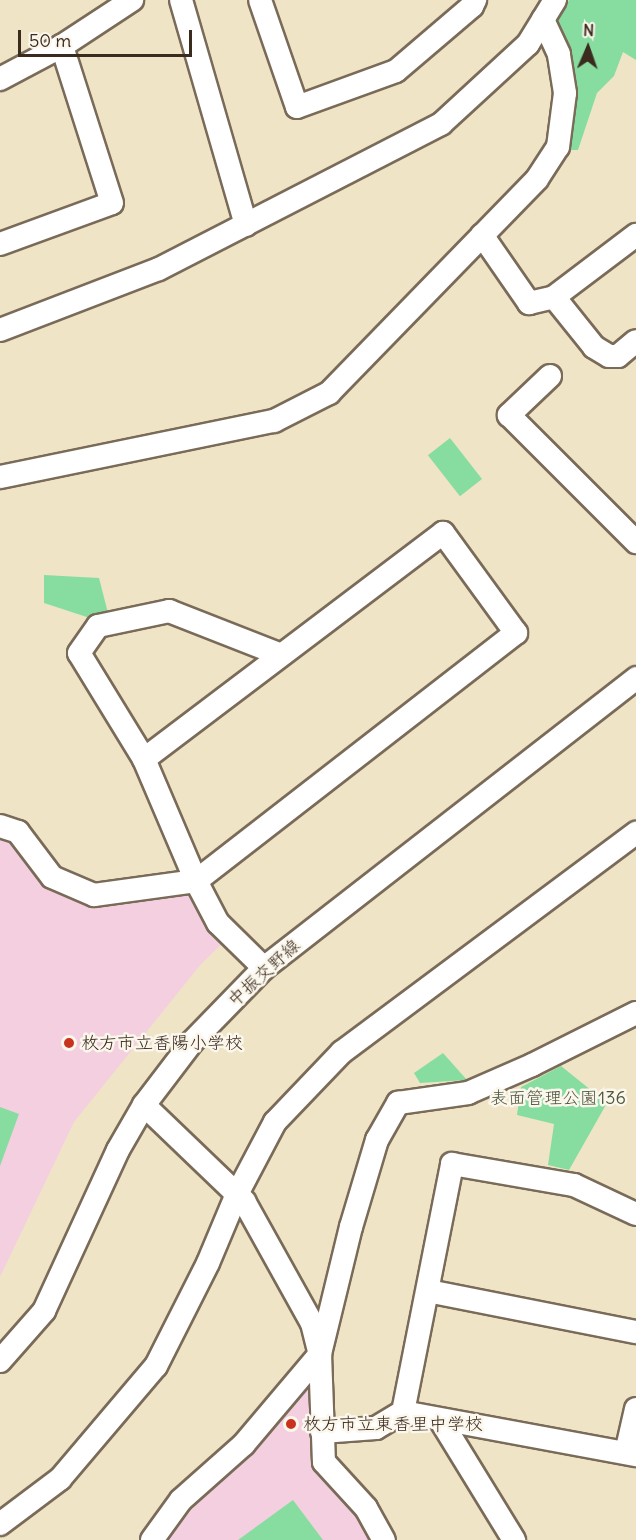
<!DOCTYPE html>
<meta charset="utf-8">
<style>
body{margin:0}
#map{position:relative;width:636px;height:1540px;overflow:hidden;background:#efe4c6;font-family:Delius,"Klee One",sans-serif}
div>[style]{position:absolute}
.built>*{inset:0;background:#f3cfe0}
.green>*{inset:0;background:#87dda0;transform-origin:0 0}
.roads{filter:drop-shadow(2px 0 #7a6b59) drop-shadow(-2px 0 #7a6b59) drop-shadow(0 2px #7a6b59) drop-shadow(0 -2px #7a6b59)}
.minor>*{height:22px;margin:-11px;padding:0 11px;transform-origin:11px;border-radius:11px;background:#fff}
.dots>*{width:16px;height:16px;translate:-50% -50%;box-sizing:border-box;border:3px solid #fbf7ec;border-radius:50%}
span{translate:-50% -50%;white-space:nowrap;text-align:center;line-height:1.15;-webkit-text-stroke:5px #fbf7ec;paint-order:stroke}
.street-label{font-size:18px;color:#3b2a1e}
.poi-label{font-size:18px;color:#3b2a1e}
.left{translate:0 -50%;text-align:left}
.park-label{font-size:18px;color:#4e573e}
.north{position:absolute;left:558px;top:18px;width:60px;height:60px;-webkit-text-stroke:4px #fbf7ec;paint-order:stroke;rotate:2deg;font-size:16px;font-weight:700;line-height:24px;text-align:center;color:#3b2a1e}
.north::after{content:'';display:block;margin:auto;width:21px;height:27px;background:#3b2a1e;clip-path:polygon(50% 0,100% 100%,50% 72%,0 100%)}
.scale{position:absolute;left:18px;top:30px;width:174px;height:27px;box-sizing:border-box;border:3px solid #3b2a1e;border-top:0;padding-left:8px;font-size:18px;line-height:21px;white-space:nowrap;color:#3b2a1e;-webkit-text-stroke:4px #fbf7ec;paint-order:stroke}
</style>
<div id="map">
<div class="built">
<div style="clip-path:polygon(0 833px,14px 837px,49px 882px,195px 887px,228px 938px,201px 964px,74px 1122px,0 1277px)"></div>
<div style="clip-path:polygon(309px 1384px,313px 1463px,358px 1516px,370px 1540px,164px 1540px)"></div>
</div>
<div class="green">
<div style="clip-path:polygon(569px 0,636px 0,636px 60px,623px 52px,614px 76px,597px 93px,578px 150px,566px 150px,555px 23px)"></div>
<div style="left:450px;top:438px;width:52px;height:28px;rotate:52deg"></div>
<div style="clip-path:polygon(44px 575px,99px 578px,109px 617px,96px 620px,44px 603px)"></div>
<div style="clip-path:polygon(443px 1053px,467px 1080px,420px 1083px,414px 1073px)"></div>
<div style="clip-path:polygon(561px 1066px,607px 1103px,569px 1170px,548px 1165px,554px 1124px,517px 1115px,521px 1087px)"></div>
<div style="clip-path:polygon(0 1107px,19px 1114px,0 1166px)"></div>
<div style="clip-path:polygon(293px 1500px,323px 1540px,238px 1540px)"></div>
</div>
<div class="roads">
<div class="minor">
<div style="left:181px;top:0;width:234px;rotate:73.9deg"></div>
<div style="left:260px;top:0;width:113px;rotate:70.9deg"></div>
<div style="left:297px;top:107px;width:105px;rotate:-20deg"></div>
<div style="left:396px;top:71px;width:100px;rotate:-40.5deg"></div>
<div style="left:472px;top:6px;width:7px;rotate:-63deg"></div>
<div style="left:0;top:79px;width:70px;rotate:-28deg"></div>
<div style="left:482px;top:235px;width:83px;rotate:55.3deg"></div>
<div style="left:529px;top:303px;width:26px;rotate:-13deg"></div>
<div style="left:554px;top:297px;width:64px;rotate:51.3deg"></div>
<div style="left:594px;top:347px;width:17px;rotate:31deg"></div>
<div style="left:609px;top:356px;width:9px"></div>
<div style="left:618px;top:356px;width:23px;rotate:-40deg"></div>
<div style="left:0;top:244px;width:119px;rotate:-20.1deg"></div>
<div style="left:112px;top:203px;width:165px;rotate:-107.7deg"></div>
<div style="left:62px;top:46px;width:84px;rotate:-33.3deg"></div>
<div style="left:554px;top:297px;width:103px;rotate:-37.1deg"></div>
<div style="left:0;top:330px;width:170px;rotate:-21deg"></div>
<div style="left:159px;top:269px;width:317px;rotate:-27.2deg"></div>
<div style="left:441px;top:124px;width:118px;rotate:-42.6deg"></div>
<div style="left:528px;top:44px;width:52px;rotate:-58.5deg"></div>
<div style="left:550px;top:376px;width:57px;rotate:136.4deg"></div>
<div style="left:509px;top:415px;width:180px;rotate:45deg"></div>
<div style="left:0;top:477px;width:280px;rotate:-11.6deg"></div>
<div style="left:274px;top:421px;width:62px;rotate:-27deg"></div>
<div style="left:329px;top:393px;width:298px;rotate:-45.8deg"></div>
<div style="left:537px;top:179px;width:38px;rotate:-57deg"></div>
<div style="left:558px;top:147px;width:54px;rotate:-82.6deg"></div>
<div style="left:565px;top:93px;width:39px;rotate:-99deg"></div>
<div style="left:559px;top:54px;width:38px;rotate:-115deg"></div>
<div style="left:0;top:826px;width:19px;rotate:18deg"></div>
<div style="left:18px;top:832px;width:56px;rotate:52.9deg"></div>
<div style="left:52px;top:877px;width:46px;rotate:23.2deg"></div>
<div style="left:94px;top:895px;width:103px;rotate:-7.8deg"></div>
<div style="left:196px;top:881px;width:133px;rotate:-113.1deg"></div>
<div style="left:264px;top:968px;width:64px;rotate:-135.6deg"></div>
<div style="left:218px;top:923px;width:47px;rotate:-117.6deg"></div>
<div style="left:196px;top:881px;width:405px;rotate:-37.8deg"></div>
<div style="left:516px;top:633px;width:124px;rotate:-126.1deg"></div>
<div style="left:443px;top:533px;width:375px;rotate:142.9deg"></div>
<div style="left:144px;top:759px;width:124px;rotate:-121.5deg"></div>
<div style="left:79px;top:653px;width:33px;rotate:-55deg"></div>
<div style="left:98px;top:626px;width:73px;rotate:-11.9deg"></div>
<div style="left:169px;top:611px;width:120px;rotate:21.4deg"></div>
<div style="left:144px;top:1105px;width:139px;rotate:43.8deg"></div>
<div style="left:244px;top:1201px;width:140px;rotate:60.9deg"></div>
<div style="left:312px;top:1323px;width:32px;rotate:76deg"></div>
<div style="left:320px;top:1354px;width:108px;rotate:87.9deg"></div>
<div style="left:324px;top:1462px;width:62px;rotate:47.6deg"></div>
<div style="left:366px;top:1508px;width:37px;rotate:61deg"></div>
<div style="left:428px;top:1291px;width:212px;rotate:11.2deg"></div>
<div style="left:0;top:1361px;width:67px;rotate:-48.7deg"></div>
<div style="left:44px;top:1311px;width:177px;rotate:-65.3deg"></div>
<div style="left:118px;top:1150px;width:52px;rotate:-60deg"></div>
<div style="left:144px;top:1105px;width:79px;rotate:-52.7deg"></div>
<div style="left:192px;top:1042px;width:103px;rotate:-45.8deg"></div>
<div style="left:264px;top:968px;width:472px;rotate:-37.9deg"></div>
<div style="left:403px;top:1412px;width:253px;rotate:-78.8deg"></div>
<div style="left:452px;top:1164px;width:124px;rotate:9.8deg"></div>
<div style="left:574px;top:1185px;width:68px;rotate:25.1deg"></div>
<div style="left:441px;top:1421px;width:140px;rotate:58.5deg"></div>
<div style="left:322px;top:1432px;width:54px;rotate:-4.2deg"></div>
<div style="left:376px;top:1428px;width:31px;rotate:-31deg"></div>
<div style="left:403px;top:1412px;width:237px;rotate:10.5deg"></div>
<div style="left:626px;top:1453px;width:45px;rotate:-77.2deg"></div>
<div style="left:0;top:1524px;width:75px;rotate:-36.9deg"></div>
<div style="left:60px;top:1479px;width:148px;rotate:-49.7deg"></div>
<div style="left:156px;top:1366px;width:115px;rotate:-63.2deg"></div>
<div style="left:208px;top:1263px;width:75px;rotate:-67.2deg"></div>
<div style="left:237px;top:1194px;width:81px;rotate:-62.2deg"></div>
<div style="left:275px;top:1122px;width:97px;rotate:-46.3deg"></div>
<div style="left:342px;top:1052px;width:367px;rotate:-36.7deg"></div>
<div style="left:152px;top:1540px;width:49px;rotate:-54.1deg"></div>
<div style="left:181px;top:1500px;width:84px;rotate:-41.6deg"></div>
<div style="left:244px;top:1444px;width:118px;rotate:-49.8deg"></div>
<div style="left:320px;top:1354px;width:131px;rotate:-76.3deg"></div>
<div style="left:351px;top:1227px;width:91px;rotate:-73.4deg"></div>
<div style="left:377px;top:1140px;width:43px;rotate:-60.4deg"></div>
<div style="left:398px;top:1103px;width:71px;rotate:-8.1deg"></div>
<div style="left:468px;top:1093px;width:70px;rotate:-23.6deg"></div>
<div style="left:532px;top:1065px;width:116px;rotate:-26.6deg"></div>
</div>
</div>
<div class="dots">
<div style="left:69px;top:1043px;background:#c8321e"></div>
<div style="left:291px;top:1424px;background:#c8321e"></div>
</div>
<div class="street-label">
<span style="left:264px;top:973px;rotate:-42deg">中振交野線</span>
</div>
<div class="poi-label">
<span class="left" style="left:81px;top:1043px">枚方市立香陽小学校</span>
<span class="left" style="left:303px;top:1424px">枚方市立東香里中学校</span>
</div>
<div class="park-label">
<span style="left:558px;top:1098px">表面管理公園136</span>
</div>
<div class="north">N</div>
<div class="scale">50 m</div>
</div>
